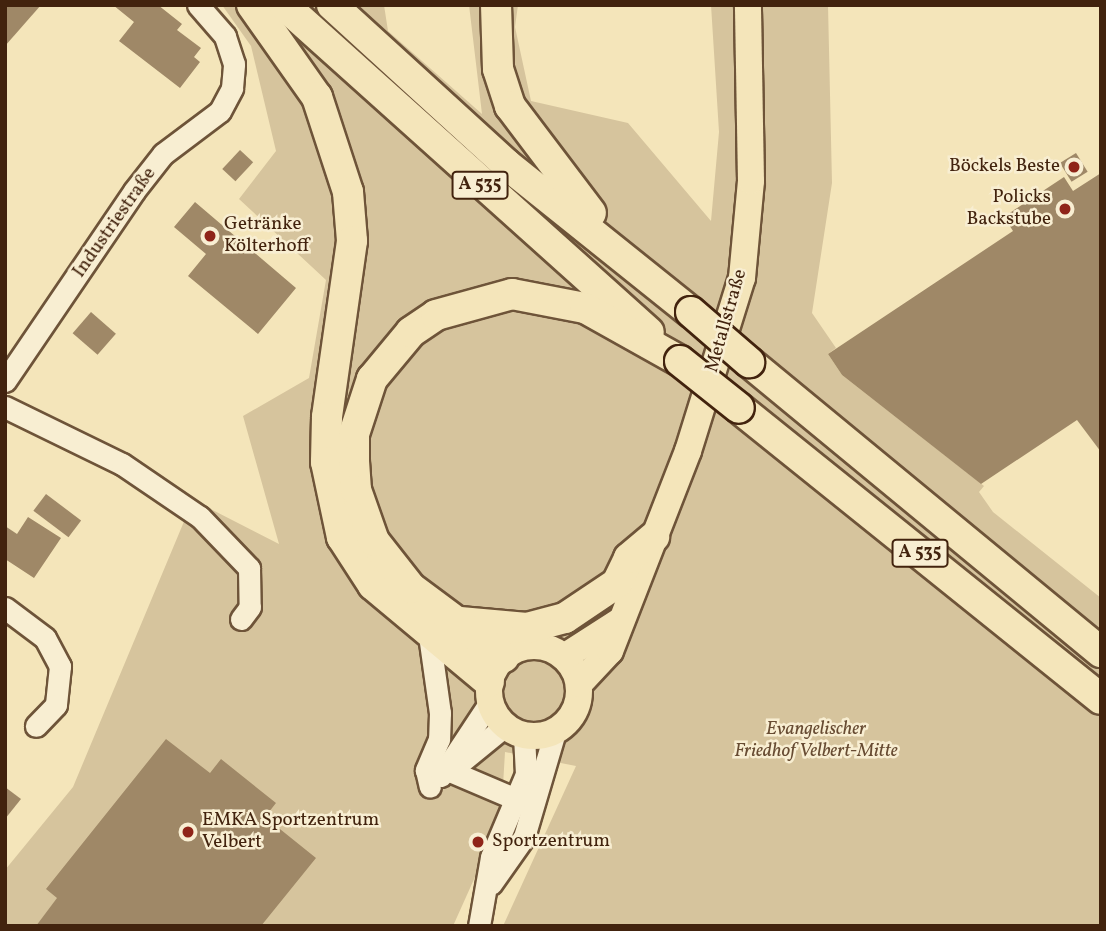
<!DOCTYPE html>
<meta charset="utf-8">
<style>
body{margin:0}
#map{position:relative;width:1106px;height:931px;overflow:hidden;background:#f4e5ba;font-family:Vollkorn,serif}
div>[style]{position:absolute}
.green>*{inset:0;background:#d6c49d}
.building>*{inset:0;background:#9f8867;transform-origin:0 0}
.roads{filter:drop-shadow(2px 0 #6e5439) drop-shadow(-2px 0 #6e5439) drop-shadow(0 2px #6e5439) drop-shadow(0 -2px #6e5439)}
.minor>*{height:21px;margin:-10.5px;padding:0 10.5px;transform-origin:10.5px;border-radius:10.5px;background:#f8eed2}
.major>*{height:26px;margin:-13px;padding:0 13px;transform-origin:13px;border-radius:13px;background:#f4e5ba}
.major>.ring{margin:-13px;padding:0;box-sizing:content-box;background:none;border:26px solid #f4e5ba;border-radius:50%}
.highway>*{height:30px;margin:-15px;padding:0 15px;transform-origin:15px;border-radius:15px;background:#f4e5ba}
.bridges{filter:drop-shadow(2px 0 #42230e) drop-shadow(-2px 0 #42230e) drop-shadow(0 2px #42230e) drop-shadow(0 -2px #42230e)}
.highway-bridge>*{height:30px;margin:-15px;padding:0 15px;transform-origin:15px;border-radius:15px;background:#f4e5ba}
.dots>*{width:19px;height:19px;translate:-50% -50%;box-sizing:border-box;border:4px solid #f8eed2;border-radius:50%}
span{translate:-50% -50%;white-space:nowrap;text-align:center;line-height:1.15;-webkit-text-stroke:5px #f8eed2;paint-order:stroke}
.shield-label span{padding:2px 5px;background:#f8eed2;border:2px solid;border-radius:5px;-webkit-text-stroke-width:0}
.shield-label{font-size:18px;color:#42230e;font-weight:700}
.poi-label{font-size:19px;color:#42230e}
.right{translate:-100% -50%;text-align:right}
.left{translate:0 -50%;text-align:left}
.street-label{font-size:19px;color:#42230e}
.park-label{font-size:19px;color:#674b32;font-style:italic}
.frame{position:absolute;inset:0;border:7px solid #42230e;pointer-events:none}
</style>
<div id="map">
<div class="green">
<div style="clip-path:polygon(222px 5px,384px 5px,388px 31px,482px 114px,469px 5px,518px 5px,515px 27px,531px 101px,628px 123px,711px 221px,719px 132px,711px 5px,828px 5px,832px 183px,812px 313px,836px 348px,828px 354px,842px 375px,984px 486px,979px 492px,993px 512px,1101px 598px,1101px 926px,503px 926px,576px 766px,505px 752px,501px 819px,453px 926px,5px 926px,5px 870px,73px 787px,193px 500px,279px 544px,243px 416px,309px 378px,326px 280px,239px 199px,276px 151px,251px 46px)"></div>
</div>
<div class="building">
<div style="clip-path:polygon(5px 5px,41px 5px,5px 46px)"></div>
<div style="clip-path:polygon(113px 5px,158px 5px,182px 24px,177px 30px,201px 48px,194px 57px,200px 62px,180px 88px,119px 41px,134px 22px)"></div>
<div style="left:240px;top:150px;width:18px;height:26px;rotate:43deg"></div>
<div style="left:1076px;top:153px;width:22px;height:19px;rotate:58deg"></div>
<div style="clip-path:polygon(1101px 173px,1101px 452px,1077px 420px,981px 484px,842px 375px,828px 354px,1013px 231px,1004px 217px,1014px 210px,1064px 177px,1073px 191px)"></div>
<div style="clip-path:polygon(195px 202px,296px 288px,258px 334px,188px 276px,206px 254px,174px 227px)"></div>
<div style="left:91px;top:312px;width:33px;height:28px;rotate:41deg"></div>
<div style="left:46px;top:494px;width:44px;height:21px;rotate:37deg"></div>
<div style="clip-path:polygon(28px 517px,61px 538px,34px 578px,5px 559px,5px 526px,17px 534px)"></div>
<div style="clip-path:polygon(166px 739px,210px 773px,221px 759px,276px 803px,265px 817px,316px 858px,261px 926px,36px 926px,57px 898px,46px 889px)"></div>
<div style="clip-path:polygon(5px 787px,21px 799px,5px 819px)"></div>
</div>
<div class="roads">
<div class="minor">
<div style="left:5px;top:381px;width:230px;rotate:-55.8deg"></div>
<div style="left:134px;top:191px;width:47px;rotate:-51.9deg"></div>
<div style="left:163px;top:154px;width:71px;rotate:-37deg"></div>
<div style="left:220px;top:111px;width:26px;rotate:-62deg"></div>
<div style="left:232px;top:88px;width:24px;rotate:-85deg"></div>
<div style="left:234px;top:64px;width:29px;rotate:-108deg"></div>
<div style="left:225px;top:36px;width:41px;rotate:-131.1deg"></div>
<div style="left:5px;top:407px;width:130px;rotate:26deg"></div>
<div style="left:122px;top:464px;width:94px;rotate:34.2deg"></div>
<div style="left:200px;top:517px;width:71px;rotate:46.1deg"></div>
<div style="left:249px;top:568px;width:39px;rotate:89deg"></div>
<div style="left:250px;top:607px;width:15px;rotate:127deg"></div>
<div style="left:5px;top:608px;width:50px;rotate:36.9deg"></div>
<div style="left:45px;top:638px;width:32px;rotate:62deg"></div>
<div style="left:60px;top:666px;width:39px;rotate:96deg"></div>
<div style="left:56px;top:705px;width:29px;rotate:134deg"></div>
<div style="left:428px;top:628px;width:86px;rotate:82deg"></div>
<div style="left:440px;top:713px;width:26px;rotate:92deg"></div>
<div style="left:439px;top:739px;width:34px;rotate:113deg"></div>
<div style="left:426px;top:770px;width:17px;rotate:77deg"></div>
<div style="left:451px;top:770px;width:70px;rotate:-39.2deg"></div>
<div style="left:450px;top:771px;width:74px;rotate:23.1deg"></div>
<div style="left:441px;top:776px;width:89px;rotate:-56.5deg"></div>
<div style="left:491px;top:884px;width:57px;rotate:-54.9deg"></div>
<div style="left:524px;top:837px;width:109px;rotate:-73.6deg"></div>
<div style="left:479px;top:926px;width:70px;rotate:-80.1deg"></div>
<div style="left:491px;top:857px;width:90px;rotate:-67.1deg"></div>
<div style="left:526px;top:774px;width:38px;rotate:-93deg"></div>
</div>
<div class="major">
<div class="ring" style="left:489px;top:646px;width:64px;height:64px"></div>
<div style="left:564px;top:657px;width:67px;rotate:-32.7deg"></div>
<div style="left:579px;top:684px;width:45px;rotate:-46.8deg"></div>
<div style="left:610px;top:651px;width:215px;rotate:-68.7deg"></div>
<div style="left:688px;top:451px;width:181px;rotate:-72.7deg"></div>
<div style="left:742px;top:278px;width:97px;rotate:-84.7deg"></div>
<div style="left:751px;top:181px;width:176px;rotate:-91deg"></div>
</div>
<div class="highway">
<div style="left:252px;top:5px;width:113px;rotate:54.8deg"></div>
<div style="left:317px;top:97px;width:100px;rotate:71.9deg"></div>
<div style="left:348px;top:192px;width:49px;rotate:85.3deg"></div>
<div style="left:352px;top:241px;width:178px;rotate:98.1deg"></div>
<div style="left:327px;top:417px;width:45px;rotate:91.3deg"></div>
<div style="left:326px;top:462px;width:77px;rotate:78deg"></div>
<div style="left:342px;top:537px;width:57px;rotate:57.1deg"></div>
<div style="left:373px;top:585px;width:151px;rotate:39.9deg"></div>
<div style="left:284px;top:5px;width:490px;rotate:41.9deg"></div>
<div style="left:332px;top:5px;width:236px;rotate:42.4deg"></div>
<div style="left:506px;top:164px;width:237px;rotate:38.7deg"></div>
<div style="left:496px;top:5px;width:64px;rotate:88.2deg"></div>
<div style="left:498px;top:69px;width:39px;rotate:72deg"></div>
<div style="left:510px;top:106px;width:134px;rotate:52.9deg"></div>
<div style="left:749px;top:362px;width:456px;rotate:39.5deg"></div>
<div style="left:739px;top:408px;width:464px;rotate:38.8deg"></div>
<div style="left:460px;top:622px;width:67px;rotate:5.1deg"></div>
<div style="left:527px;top:628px;width:39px;rotate:-15deg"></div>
<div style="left:565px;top:618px;width:63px;rotate:-33.9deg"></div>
<div style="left:617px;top:583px;width:28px;rotate:-64deg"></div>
<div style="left:629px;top:558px;width:33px;rotate:-40deg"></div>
<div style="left:504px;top:657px;width:116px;rotate:-143.4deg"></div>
<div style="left:411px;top:588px;width:60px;rotate:-128.2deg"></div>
<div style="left:374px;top:541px;width:54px;rotate:-109.4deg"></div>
<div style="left:356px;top:490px;width:28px;rotate:-94deg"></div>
<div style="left:354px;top:462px;width:28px;rotate:-90deg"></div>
<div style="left:354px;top:434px;width:58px;rotate:-71.9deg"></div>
<div style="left:372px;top:379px;width:61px;rotate:-50.3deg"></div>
<div style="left:411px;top:332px;width:30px;rotate:-34deg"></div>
<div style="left:436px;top:315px;width:79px;rotate:-15.4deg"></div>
<div style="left:512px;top:294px;width:74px;rotate:10.9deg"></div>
<div style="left:585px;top:308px;width:109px;rotate:29.2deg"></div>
</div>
</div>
<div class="bridges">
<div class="highway-bridge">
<div style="left:691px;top:312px;width:77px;rotate:40.8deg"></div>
<div style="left:680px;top:361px;width:75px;rotate:38.5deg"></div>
</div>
</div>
<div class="dots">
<div style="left:1074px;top:167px;background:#8f2418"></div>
<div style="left:1065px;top:209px;background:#8f2418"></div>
<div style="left:210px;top:236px;background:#8f2418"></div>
<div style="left:188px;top:832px;background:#8f2418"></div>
<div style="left:478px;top:842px;background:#8f2418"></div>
</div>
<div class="shield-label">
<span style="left:480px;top:185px">A 535</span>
<span style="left:920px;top:553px">A 535</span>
</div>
<div class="poi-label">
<span class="right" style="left:1060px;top:167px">Böckels Beste</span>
<span class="right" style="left:1051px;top:209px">Policks<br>Backstube</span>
<span class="left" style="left:224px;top:236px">Getränke<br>Költerhoff</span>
<span class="left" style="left:202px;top:832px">EMKA Sportzentrum<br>Velbert</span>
<span class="left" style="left:492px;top:842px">Sportzentrum</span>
</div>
<div class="street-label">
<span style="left:115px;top:223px;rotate:-55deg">Industriestraße</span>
<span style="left:727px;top:321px;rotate:-74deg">Metallstraße</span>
</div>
<div class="park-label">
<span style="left:816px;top:741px">Evangelischer<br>Friedhof Velbert-Mitte</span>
</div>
<div class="frame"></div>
</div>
